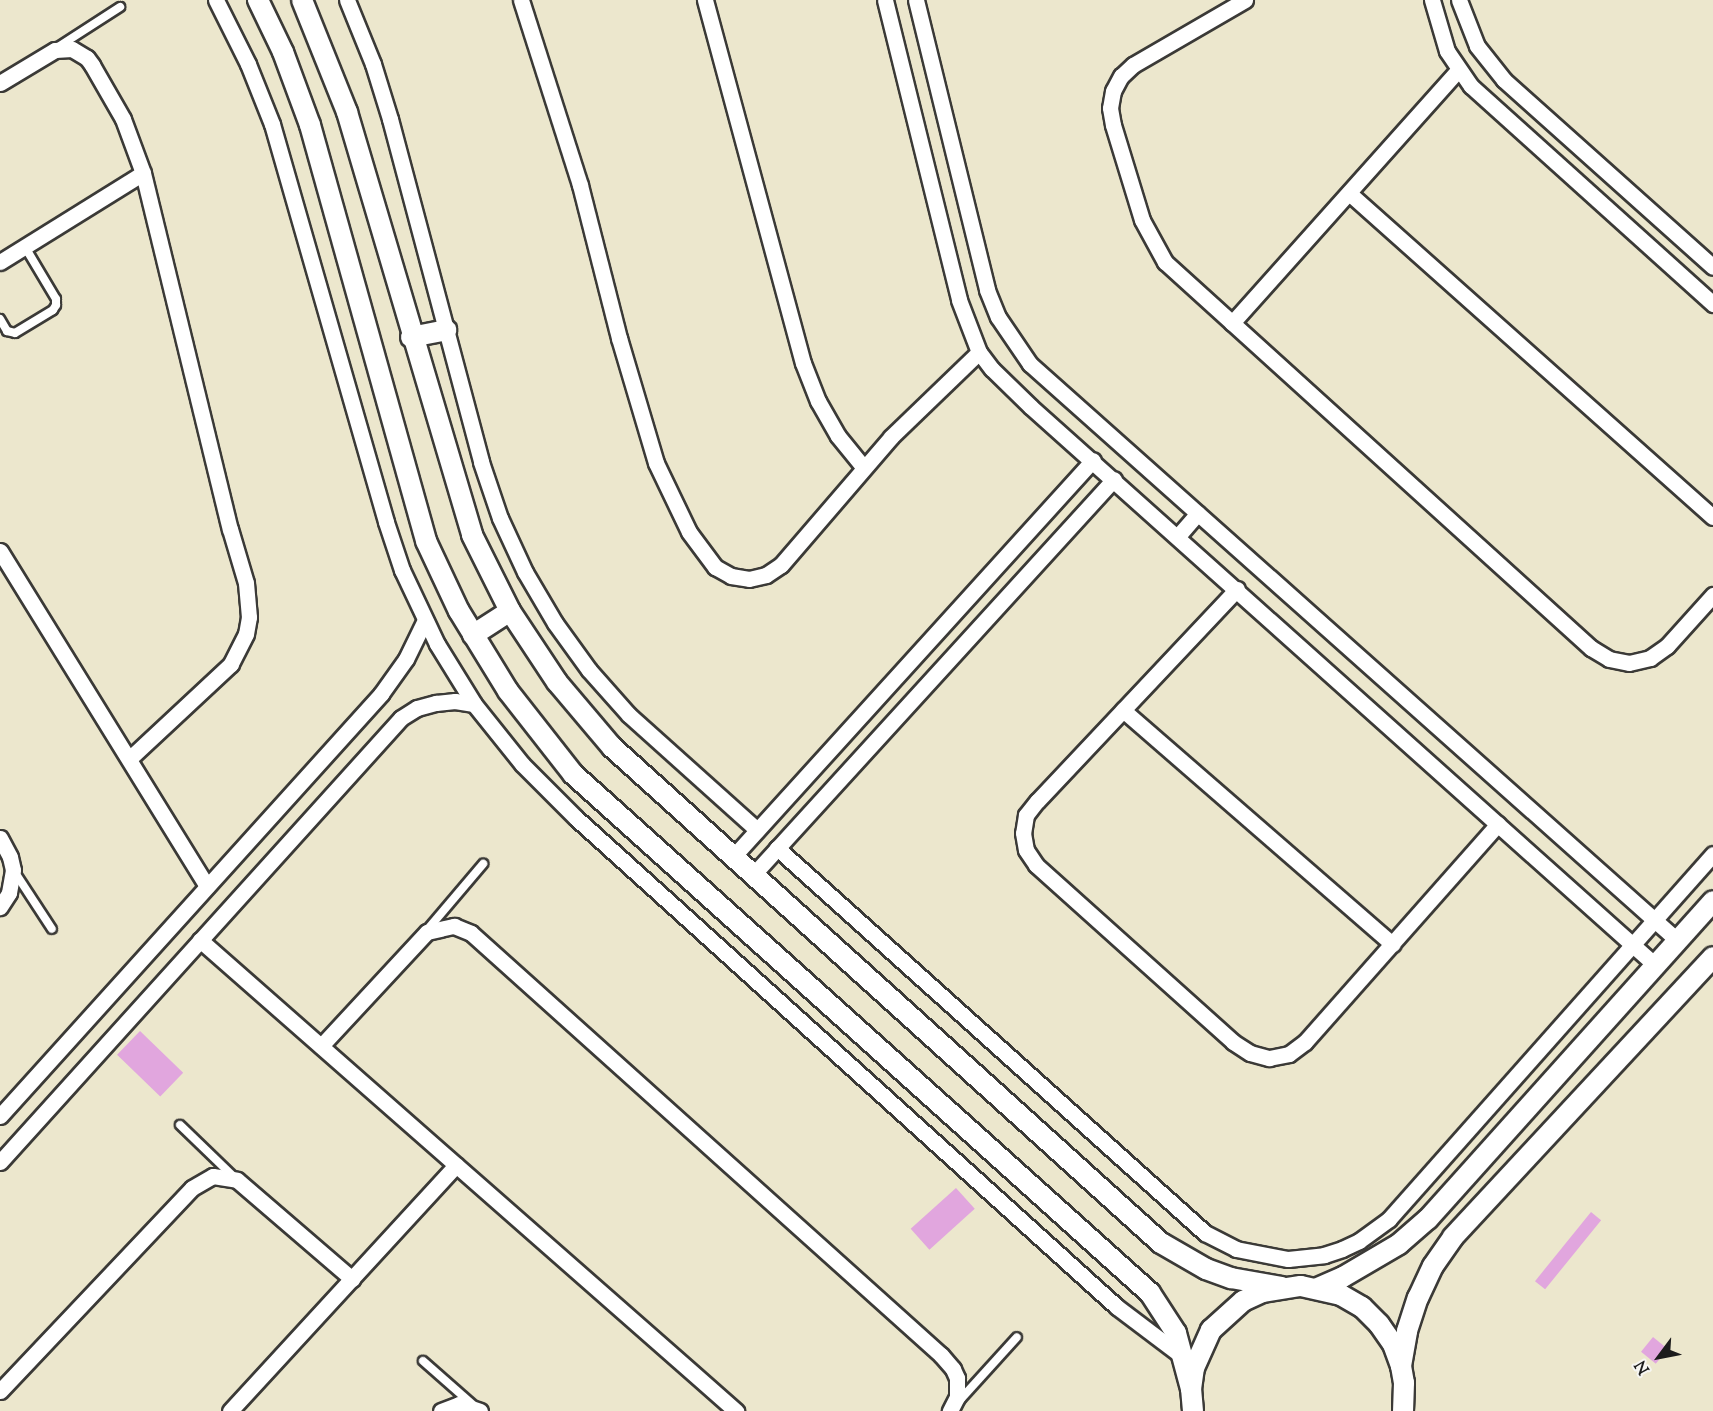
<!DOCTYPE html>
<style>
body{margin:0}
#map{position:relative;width:1713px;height:1411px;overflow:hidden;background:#ece7cd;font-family:"Sorts Mill Goudy",serif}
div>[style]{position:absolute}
.building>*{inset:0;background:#e1a6de;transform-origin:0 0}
.roads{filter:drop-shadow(2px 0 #3b3a37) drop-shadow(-2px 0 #3b3a37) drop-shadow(0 2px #3b3a37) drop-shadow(0 -2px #3b3a37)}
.service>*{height:8px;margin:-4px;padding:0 4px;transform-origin:4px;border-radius:4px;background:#fff}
.minor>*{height:15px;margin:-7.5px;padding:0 7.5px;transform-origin:7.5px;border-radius:7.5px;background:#fff}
.tertiary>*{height:20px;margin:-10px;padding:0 10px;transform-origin:10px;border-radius:10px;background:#fff}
span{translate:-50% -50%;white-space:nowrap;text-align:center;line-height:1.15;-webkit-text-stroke:4.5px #f6f6f2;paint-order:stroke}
.north{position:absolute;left:1629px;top:1327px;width:60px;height:60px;-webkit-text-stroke:4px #f6f6f2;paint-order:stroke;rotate:238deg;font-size:16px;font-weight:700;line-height:24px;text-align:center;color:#1c1c1c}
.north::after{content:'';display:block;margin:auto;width:21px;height:27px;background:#1c1c1c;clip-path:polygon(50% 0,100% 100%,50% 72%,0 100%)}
</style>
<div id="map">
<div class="building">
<div style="left:140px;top:1031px;width:60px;height:33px;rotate:44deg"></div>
<div style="left:956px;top:1188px;width:28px;height:61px;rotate:48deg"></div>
<div style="left:1591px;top:1212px;width:13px;height:89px;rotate:39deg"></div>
<div style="left:1653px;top:1337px;width:19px;height:19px;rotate:39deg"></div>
</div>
<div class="roads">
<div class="service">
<div style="left:58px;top:47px;width:74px;rotate:-32.8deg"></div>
<div style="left:0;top:319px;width:14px;rotate:60deg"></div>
<div style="left:7px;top:331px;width:8px;rotate:14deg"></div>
<div style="left:15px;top:333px;width:44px;rotate:-31.2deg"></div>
<div style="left:53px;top:310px;width:6px;rotate:-59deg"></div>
<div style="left:56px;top:305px;width:6px;rotate:-90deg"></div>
<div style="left:56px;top:299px;width:61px;rotate:-120.8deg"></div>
<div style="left:14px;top:871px;width:69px;rotate:56.8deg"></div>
<div style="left:427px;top:930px;width:87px;rotate:-49.7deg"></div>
<div style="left:180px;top:1125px;width:75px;rotate:43.9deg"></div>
<div style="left:423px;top:1361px;width:65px;rotate:41.3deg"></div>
<div style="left:959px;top:1401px;width:86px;rotate:-47.8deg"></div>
</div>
<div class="minor">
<div style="left:216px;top:0;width:72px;rotate:63.4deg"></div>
<div style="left:248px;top:64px;width:65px;rotate:68.2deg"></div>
<div style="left:272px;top:124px;width:414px;rotate:74deg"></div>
<div style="left:386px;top:522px;width:51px;rotate:71.6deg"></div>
<div style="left:402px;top:570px;width:82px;rotate:64.7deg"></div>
<div style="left:437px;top:644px;width:70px;rotate:58.3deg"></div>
<div style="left:474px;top:704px;width:77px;rotate:51.3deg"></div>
<div style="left:522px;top:764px;width:76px;rotate:45deg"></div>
<div style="left:576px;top:818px;width:729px;rotate:42.11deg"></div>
<div style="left:1117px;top:1307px;width:83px;rotate:37.1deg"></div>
<div style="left:347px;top:0;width:69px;rotate:67.9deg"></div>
<div style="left:373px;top:64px;width:58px;rotate:72.8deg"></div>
<div style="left:390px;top:119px;width:355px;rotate:75.1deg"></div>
<div style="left:481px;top:462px;width:59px;rotate:71.3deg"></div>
<div style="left:500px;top:518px;width:60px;rotate:65.2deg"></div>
<div style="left:525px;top:572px;width:59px;rotate:59.5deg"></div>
<div style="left:555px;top:623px;width:58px;rotate:54.1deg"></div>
<div style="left:589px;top:670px;width:60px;rotate:48.4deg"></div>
<div style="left:629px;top:715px;width:172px;rotate:41.9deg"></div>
<div style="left:521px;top:0;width:194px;rotate:72.3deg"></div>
<div style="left:580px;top:185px;width:158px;rotate:75.7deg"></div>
<div style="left:619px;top:338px;width:130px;rotate:73.5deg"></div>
<div style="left:656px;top:463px;width:76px;rotate:64.4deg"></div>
<div style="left:689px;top:532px;width:44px;rotate:53.4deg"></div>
<div style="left:715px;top:567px;width:18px;rotate:29deg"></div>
<div style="left:731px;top:576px;width:18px;rotate:9deg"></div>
<div style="left:749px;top:579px;width:17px;rotate:-13deg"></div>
<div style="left:766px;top:575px;width:18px;rotate:-34deg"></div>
<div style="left:781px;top:565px;width:169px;rotate:-49.3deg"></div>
<div style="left:891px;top:437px;width:122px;rotate:-44deg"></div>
<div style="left:705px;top:0;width:376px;rotate:74.9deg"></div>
<div style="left:803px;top:363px;width:41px;rotate:68.5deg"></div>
<div style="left:818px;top:401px;width:40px;rotate:60.3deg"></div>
<div style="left:838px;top:436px;width:41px;rotate:50.9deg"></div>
<div style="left:885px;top:0;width:309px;rotate:76.1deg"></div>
<div style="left:959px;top:300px;width:56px;rotate:69deg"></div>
<div style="left:979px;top:352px;width:21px;rotate:53deg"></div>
<div style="left:992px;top:369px;width:54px;rotate:44.3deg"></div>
<div style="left:1031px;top:407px;width:837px;rotate:41.8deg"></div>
<div style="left:916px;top:0;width:299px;rotate:76.2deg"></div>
<div style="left:987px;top:290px;width:29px;rotate:68deg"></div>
<div style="left:998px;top:317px;width:57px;rotate:55.8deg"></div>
<div style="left:1030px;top:364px;width:866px;rotate:41.68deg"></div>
<div style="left:1245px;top:0;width:129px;rotate:149.9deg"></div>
<div style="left:1133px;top:65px;width:16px;rotate:137deg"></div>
<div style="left:1121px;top:76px;width:17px;rotate:118deg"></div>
<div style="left:1113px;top:91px;width:17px;rotate:100deg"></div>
<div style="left:1110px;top:108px;width:17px;rotate:80deg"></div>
<div style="left:1113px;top:125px;width:99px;rotate:73deg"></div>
<div style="left:1142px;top:220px;width:48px;rotate:61.3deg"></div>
<div style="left:1165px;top:262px;width:575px;rotate:42.18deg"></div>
<div style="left:1591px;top:648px;width:21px;rotate:31deg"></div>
<div style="left:1609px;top:659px;width:20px;rotate:11deg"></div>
<div style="left:1629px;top:663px;width:22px;rotate:-13deg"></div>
<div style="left:1650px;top:658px;width:21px;rotate:-35deg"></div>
<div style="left:1667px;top:646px;width:69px;rotate:-48deg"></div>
<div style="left:1432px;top:0;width:53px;rotate:73.6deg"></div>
<div style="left:1447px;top:51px;width:42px;rotate:55.6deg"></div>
<div style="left:1471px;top:86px;width:326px;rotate:42deg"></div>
<div style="left:1459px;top:0;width:49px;rotate:68.6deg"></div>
<div style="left:1477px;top:46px;width:43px;rotate:51.5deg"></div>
<div style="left:1504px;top:80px;width:280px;rotate:41.8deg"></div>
<div style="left:0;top:83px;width:64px;rotate:-31deg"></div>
<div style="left:55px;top:50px;width:17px;rotate:-3deg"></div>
<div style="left:72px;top:49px;width:17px;rotate:31deg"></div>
<div style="left:87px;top:58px;width:9px;rotate:54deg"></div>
<div style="left:92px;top:65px;width:62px;rotate:60.1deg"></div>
<div style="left:123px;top:119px;width:58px;rotate:69.7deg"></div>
<div style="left:143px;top:173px;width:366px;rotate:76.3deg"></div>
<div style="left:230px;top:529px;width:56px;rotate:73.5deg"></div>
<div style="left:246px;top:583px;width:34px;rotate:85deg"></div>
<div style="left:249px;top:617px;width:17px;rotate:100deg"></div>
<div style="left:246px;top:634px;width:34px;rotate:117deg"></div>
<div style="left:231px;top:664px;width:139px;rotate:137deg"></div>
<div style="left:1349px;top:193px;width:487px;rotate:41.7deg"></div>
<div style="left:0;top:262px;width:168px;rotate:-31.9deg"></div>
<div style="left:1232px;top:323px;width:339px;rotate:-48.2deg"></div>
<div style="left:1178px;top:536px;width:30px;rotate:-49deg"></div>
<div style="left:0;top:551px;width:394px;rotate:58.3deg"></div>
<div style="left:1237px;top:589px;width:291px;rotate:133.3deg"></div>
<div style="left:1037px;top:801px;width:18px;rotate:128deg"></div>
<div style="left:1026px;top:815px;width:18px;rotate:99deg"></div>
<div style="left:1023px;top:833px;width:17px;rotate:80deg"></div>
<div style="left:1026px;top:850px;width:18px;rotate:56deg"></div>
<div style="left:1036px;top:865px;width:265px;rotate:41.9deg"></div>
<div style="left:1233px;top:1042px;width:20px;rotate:33deg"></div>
<div style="left:1250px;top:1053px;width:20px;rotate:15deg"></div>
<div style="left:1269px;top:1058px;width:20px;rotate:-11deg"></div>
<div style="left:1289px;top:1054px;width:20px;rotate:-37deg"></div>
<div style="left:1305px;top:1042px;width:291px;rotate:-48.5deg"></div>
<div style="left:1123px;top:710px;width:357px;rotate:41deg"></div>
<div style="left:0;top:838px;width:21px;rotate:62deg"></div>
<div style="left:10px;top:857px;width:13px;rotate:77deg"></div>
<div style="left:13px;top:870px;width:23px;rotate:100deg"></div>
<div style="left:9px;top:893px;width:17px;rotate:123deg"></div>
<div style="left:777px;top:848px;width:576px;rotate:41.97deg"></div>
<div style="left:1205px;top:1233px;width:35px;rotate:27deg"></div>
<div style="left:1236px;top:1249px;width:53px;rotate:10.9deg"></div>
<div style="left:1288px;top:1259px;width:36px;rotate:-6deg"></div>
<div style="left:1324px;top:1255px;width:19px;rotate:-18deg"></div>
<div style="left:1342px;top:1249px;width:19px;rotate:-25deg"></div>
<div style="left:1359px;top:1241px;width:37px;rotate:-36deg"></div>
<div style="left:1389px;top:1219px;width:488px;rotate:-48.4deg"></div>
<div style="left:732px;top:858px;width:537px;rotate:-47.79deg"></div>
<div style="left:752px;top:876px;width:537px;rotate:-47.64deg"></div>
<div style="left:200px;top:940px;width:714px;rotate:41.31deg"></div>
<div style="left:321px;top:1046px;width:156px;rotate:-47.1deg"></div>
<div style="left:427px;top:932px;width:28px;rotate:-13deg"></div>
<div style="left:454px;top:926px;width:18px;rotate:22deg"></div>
<div style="left:471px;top:933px;width:632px;rotate:41.92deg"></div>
<div style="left:941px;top:1355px;width:18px;rotate:49deg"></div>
<div style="left:953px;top:1369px;width:10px;rotate:66deg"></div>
<div style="left:957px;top:1378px;width:19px;rotate:90deg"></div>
<div style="left:957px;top:1397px;width:16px;rotate:117deg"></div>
<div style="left:0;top:1116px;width:569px;rotate:-47.92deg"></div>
<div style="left:381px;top:694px;width:43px;rotate:-54.5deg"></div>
<div style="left:406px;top:659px;width:43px;rotate:-64deg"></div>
<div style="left:0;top:1162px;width:598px;rotate:-47.91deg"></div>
<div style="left:401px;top:718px;width:19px;rotate:-32deg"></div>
<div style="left:417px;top:708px;width:20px;rotate:-15deg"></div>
<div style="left:436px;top:703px;width:19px;rotate:-6deg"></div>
<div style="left:455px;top:701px;width:19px;rotate:9deg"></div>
<div style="left:0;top:1391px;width:279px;rotate:-46.6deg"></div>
<div style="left:192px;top:1188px;width:24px;rotate:-30deg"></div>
<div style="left:213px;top:1176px;width:24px;rotate:9deg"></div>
<div style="left:237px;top:1180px;width:152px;rotate:40.7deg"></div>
<div style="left:230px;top:1411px;width:334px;rotate:-47.4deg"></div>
<div style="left:441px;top:1411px;width:19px;rotate:-21deg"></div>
<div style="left:459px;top:1404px;width:22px;rotate:18deg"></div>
</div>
<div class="tertiary">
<div style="left:258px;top:0;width:58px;rotate:64.3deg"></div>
<div style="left:283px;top:52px;width:78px;rotate:69.7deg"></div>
<div style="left:310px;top:125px;width:432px;rotate:74.4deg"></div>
<div style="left:426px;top:541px;width:77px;rotate:64.8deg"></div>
<div style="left:459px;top:611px;width:94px;rotate:58.5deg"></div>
<div style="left:508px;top:691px;width:105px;rotate:51.9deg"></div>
<div style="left:573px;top:774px;width:776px;rotate:41.97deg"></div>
<div style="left:1150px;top:1293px;width:48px;rotate:57deg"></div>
<div style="left:1176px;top:1333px;width:58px;rotate:75deg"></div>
<div style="left:302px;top:0;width:121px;rotate:68.1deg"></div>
<div style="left:347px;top:112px;width:441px;rotate:73.5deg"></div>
<div style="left:472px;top:535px;width:85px;rotate:63.4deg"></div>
<div style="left:510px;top:611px;width:85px;rotate:56.5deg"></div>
<div style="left:557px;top:682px;width:85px;rotate:49.8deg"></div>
<div style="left:612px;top:747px;width:740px;rotate:42.1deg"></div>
<div style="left:1161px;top:1243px;width:52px;rotate:30deg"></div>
<div style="left:1206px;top:1269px;width:27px;rotate:20deg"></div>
<div style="left:1231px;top:1278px;width:52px;rotate:10deg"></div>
<div style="left:411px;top:337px;width:36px;rotate:-11deg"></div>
<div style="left:473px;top:635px;width:44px;rotate:-33deg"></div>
<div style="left:1318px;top:1288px;width:27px;rotate:-24deg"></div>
<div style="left:1343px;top:1277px;width:65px;rotate:-30.5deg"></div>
<div style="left:1399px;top:1244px;width:38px;rotate:-41deg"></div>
<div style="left:1428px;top:1219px;width:427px;rotate:-48.1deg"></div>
<div style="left:1401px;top:1366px;width:36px;rotate:-80deg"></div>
<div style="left:1407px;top:1331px;width:35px;rotate:-72deg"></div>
<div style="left:1418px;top:1298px;width:35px;rotate:-65deg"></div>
<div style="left:1433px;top:1266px;width:35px;rotate:-55deg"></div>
<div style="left:1453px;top:1237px;width:382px;rotate:-47.1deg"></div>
<div style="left:1193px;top:1411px;width:22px;rotate:-95deg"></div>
<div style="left:1191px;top:1389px;width:21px;rotate:-82deg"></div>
<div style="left:1194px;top:1368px;width:42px;rotate:-65.9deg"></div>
<div style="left:1211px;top:1330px;width:43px;rotate:-42.2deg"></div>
<div style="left:1243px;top:1301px;width:21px;rotate:-25deg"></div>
<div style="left:1262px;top:1292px;width:39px;rotate:-9deg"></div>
<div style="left:1301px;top:1286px;width:41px;rotate:12.7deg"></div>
<div style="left:1341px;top:1295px;width:24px;rotate:30deg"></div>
<div style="left:1362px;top:1307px;width:24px;rotate:45deg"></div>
<div style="left:1379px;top:1324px;width:24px;rotate:55deg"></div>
<div style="left:1393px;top:1344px;width:23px;rotate:70deg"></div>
<div style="left:1401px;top:1366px;width:17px;rotate:80deg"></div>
<div style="left:1404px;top:1383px;width:28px;rotate:92deg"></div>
</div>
</div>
<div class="north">N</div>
</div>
